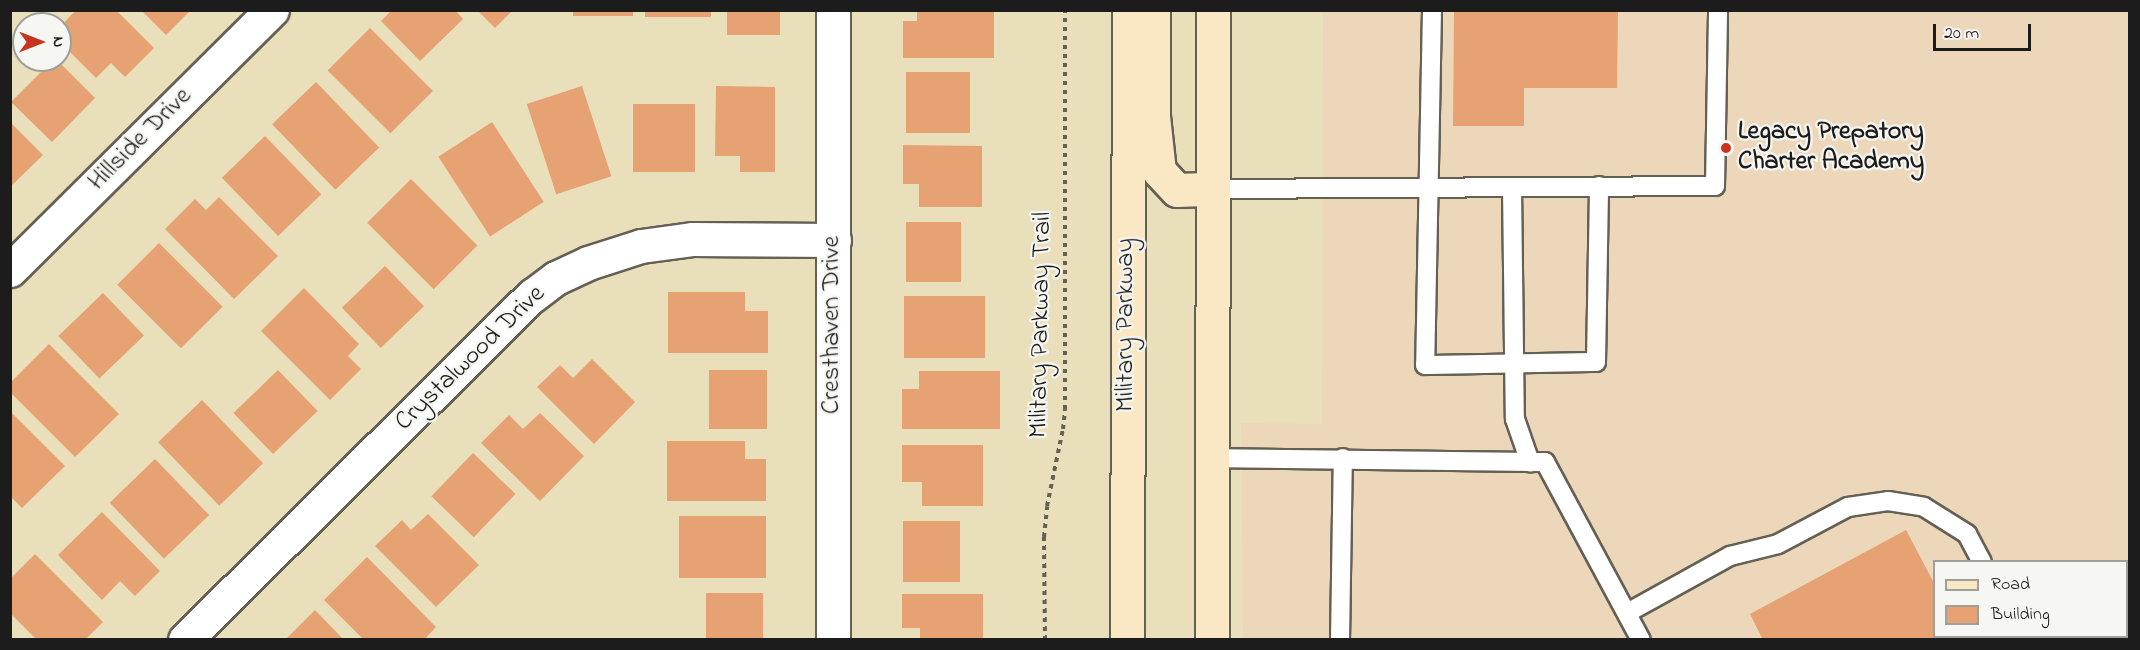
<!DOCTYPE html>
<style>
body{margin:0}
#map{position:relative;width:2140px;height:650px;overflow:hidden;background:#eadfbb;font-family:"Indie Flower",sans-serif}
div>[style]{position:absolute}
.built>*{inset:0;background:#edd7bb}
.building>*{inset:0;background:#e6a272;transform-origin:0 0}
.path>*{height:4px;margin-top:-2px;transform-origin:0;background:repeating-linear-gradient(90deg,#646054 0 4.5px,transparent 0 9px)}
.roads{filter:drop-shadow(2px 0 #646054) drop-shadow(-2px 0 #646054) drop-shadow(0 2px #646054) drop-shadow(0 -2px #646054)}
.lane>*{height:18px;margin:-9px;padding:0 9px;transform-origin:9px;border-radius:9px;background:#fff}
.street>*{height:33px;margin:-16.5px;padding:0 16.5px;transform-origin:16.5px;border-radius:16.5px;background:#fff}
.secondary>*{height:33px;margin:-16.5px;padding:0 16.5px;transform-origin:16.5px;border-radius:16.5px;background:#fae7c3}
.dots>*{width:16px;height:16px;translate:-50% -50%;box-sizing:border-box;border:3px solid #f6f6f2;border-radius:50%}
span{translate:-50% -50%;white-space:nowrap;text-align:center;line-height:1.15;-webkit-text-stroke:4.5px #f6f6f2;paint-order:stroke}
.poi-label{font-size:26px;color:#1c1c1c;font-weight:700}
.left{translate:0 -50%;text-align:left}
.street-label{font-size:26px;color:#1c1c1c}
.frame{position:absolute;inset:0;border:12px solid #1c1c1c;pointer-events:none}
.legend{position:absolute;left:1933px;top:560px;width:195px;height:78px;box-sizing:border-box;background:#f6f6f2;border:2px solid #9f9f9c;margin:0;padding:8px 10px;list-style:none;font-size:18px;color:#1c1c1c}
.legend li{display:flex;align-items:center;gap:12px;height:30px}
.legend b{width:30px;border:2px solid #9f9f9c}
.north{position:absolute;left:12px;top:12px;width:60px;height:60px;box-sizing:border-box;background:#f6f6f2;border:2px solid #9f9f9c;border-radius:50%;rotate:90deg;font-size:16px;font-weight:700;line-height:24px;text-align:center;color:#1c1c1c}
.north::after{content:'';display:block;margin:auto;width:21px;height:27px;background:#c8321e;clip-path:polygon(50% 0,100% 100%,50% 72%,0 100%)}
.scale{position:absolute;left:1933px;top:24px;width:98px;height:27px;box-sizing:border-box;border:3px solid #1c1c1c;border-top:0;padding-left:8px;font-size:18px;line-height:21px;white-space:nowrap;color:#1c1c1c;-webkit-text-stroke:4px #f6f6f2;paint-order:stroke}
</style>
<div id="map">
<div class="built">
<div style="clip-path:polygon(evenodd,1323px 11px,2129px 11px,2129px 639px,1243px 639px,1241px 423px,1322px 424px,1323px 11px,1934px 562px,2126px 562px,2126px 636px,1934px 636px,1934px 562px)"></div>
</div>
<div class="building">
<div style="clip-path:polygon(76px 10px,116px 10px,154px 48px,125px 77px,111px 63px,96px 78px,60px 42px,60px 27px)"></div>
<div style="clip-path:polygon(141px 10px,191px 10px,166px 35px)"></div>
<div style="clip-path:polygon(392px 10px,455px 10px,463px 19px,420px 61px,381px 21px)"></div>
<div style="clip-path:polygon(477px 10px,513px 10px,495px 28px)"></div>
<div style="left:573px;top:10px;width:60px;height:6px"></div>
<div style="left:645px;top:10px;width:66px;height:7px"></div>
<div style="left:727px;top:10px;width:53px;height:25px"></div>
<div style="clip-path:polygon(917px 10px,994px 10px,994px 58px,903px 58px,903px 21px,917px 21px)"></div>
<div style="clip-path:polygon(1454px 10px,1618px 10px,1617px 88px,1524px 88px,1524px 126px,1453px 126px)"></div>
<div style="left:370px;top:28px;width:89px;height:60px;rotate:45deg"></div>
<div style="clip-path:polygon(53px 60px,57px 60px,95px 98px,52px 142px,11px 102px)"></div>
<div style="left:906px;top:72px;width:64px;height:61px"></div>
<div style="left:316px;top:82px;width:91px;height:61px;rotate:46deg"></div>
<div style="left:582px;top:86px;width:95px;height:58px;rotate:72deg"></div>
<div style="clip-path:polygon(716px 86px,775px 87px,775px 172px,740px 172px,740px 156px,715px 156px)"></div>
<div style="left:633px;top:104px;width:62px;height:68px"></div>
<div style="clip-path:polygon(10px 122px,43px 155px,10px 187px)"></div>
<div style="left:492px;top:122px;width:95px;height:64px;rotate:57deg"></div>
<div style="left:265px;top:136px;width:81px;height:60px;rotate:46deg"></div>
<div style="clip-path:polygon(903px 145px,982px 146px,982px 207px,919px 207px,919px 184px,903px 184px)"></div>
<div style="left:411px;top:179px;width:94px;height:62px;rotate:45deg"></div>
<div style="clip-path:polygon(219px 197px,278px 256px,234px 299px,165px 229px,195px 199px,206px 210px)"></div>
<div style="left:906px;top:222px;width:55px;height:60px"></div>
<div style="left:159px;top:243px;width:90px;height:59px;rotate:45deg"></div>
<div style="left:385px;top:266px;width:56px;height:60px;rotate:46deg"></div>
<div style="clip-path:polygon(304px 288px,359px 344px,348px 356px,361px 369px,330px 400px,261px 331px)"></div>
<div style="clip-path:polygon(668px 292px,745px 292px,745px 311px,768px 311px,768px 353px,668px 353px)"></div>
<div style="left:103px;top:293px;width:59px;height:62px;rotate:46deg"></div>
<div style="left:904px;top:296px;width:81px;height:62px"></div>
<div style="clip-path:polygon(49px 344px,119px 414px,75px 457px,10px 392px,10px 383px)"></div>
<div style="clip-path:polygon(592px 359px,635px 402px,594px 444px,537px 387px,560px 365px,573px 378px)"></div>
<div style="left:278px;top:370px;width:57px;height:62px;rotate:46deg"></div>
<div style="left:709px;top:370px;width:58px;height:59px"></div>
<div style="clip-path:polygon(919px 371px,1000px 371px,1000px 429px,902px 429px,902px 389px,919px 389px)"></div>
<div style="left:202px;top:400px;width:88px;height:61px;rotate:46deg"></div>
<div style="clip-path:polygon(10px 411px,65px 466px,22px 508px,10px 496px)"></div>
<div style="clip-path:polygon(540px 413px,584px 456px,540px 501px,481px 443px,509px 415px,523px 429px)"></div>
<div style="clip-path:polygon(667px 441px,745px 441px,745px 459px,766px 459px,766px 501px,667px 501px)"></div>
<div style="clip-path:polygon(902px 445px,983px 445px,983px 506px,922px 506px,922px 482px,902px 482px)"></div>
<div style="left:473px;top:453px;width:59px;height:60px;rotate:44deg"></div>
<div style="left:155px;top:459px;width:78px;height:63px;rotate:46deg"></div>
<div style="clip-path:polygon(102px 512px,160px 571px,135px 596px,120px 581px,102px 600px,58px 555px)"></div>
<div style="clip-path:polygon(428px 514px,479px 565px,436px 607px,375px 546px,402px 520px,411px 530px)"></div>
<div style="left:679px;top:516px;width:87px;height:62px"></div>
<div style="left:903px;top:521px;width:57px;height:61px"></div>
<div style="clip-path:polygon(1906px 530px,1934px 583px,1934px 636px,1963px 636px,1965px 640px,1763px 640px,1750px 614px)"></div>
<div style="clip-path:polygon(35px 554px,103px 622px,85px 640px,37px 640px,10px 613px,10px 579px)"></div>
<div style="clip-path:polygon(367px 557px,436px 627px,424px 640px,364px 640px,324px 600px)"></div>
<div style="left:706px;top:593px;width:57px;height:47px"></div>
<div style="clip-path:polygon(902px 594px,983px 594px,983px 640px,920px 640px,920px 628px,902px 628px)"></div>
<div style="clip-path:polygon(315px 610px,344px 640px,285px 640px)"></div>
</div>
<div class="path">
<div style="left:1045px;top:640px;width:103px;rotate:-90.6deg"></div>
<div style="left:1044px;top:537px;width:31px;rotate:-84deg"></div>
<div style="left:1047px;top:506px;width:79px;rotate:-78.3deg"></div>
<div style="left:1063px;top:429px;width:20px;rotate:-84deg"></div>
<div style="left:1065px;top:409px;width:399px;rotate:-90deg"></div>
</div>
<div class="roads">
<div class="lane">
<div style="left:1432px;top:10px;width:355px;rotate:91.1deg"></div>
<div style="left:1425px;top:365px;width:171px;rotate:-1deg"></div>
<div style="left:1596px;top:362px;width:176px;rotate:-89deg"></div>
<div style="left:1512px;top:187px;width:232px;rotate:89.3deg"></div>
<div style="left:1515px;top:419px;width:46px;rotate:70.8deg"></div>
<div style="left:1213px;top:189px;width:502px;rotate:-0.34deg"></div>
<div style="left:1715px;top:186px;width:176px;rotate:-89deg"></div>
<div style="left:1212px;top:458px;width:333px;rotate:0.7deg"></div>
<div style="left:1545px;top:462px;width:202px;rotate:61.7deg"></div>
<div style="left:1627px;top:613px;width:118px;rotate:-29deg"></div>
<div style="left:1730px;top:556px;width:49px;rotate:-14deg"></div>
<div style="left:1778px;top:544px;width:79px;rotate:-27.9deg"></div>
<div style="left:1848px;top:507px;width:40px;rotate:-8.5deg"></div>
<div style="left:1888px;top:501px;width:36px;rotate:9deg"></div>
<div style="left:1924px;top:507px;width:51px;rotate:32.1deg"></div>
<div style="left:1967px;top:534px;width:32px;rotate:62deg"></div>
<div style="left:2025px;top:636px;width:4px;rotate:76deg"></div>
<div style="left:1340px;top:640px;width:182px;rotate:-89.1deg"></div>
</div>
<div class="street">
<div style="left:10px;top:270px;width:369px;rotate:-44.8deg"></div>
<div style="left:185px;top:640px;width:489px;rotate:-44.8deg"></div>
<div style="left:532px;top:296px;width:30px;rotate:-37deg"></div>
<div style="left:556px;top:278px;width:35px;rotate:-25deg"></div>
<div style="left:588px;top:263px;width:56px;rotate:-17.8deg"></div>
<div style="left:641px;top:246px;width:51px;rotate:-7.8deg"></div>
<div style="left:692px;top:239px;width:142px;rotate:0.4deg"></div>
<div style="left:833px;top:640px;width:630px;rotate:-90deg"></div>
</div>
<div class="secondary">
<div style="left:1153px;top:10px;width:106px;rotate:90deg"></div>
<div style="left:1153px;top:116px;width:55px;rotate:83.8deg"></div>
<div style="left:1159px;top:171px;width:26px;rotate:47deg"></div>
<div style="left:1177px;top:190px;width:36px;rotate:-2deg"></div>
<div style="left:1127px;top:640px;width:630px;rotate:-89.82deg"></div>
<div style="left:1212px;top:640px;width:630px;rotate:-89.91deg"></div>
</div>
</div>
<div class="dots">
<div style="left:1726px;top:148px;background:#c8321e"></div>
</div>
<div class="poi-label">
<span class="left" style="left:1738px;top:148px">Legacy Prepatory<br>Charter Academy</span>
</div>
<div class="street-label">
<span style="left:141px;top:140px;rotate:-45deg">Hillside Drive</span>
<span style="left:833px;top:325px;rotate:-90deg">Cresthaven Drive</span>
<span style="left:1042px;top:325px;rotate:-89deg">Military Parkway Trail</span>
<span style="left:1127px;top:325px;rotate:-90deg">Military Parkway</span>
<span style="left:471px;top:359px;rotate:-44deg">Crystalwood Drive</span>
</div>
<div class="frame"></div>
<ul class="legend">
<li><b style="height:8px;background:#fae7c3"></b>Road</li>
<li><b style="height:16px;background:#e6a272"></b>Building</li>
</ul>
<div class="north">N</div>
<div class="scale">20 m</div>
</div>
